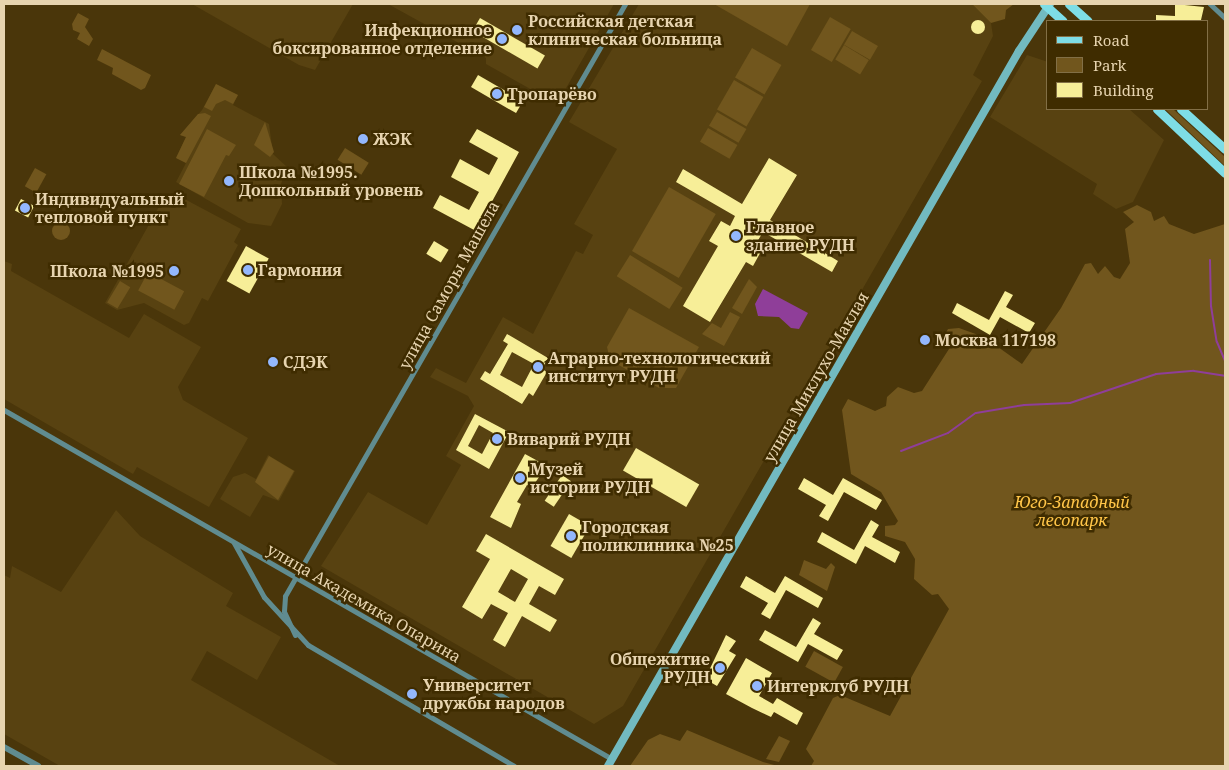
<!DOCTYPE html>
<meta charset="utf-8">
<style>
body{margin:0}
#map{position:relative;width:1229px;height:770px;overflow:hidden;background:#4a360a;font-family:"Noto Serif",serif}
div>[style]{position:absolute}
.built>*{inset:0;background:#584211}
.green>*{inset:0;background:#71561d;transform-origin:0 0}
.round{border-radius:50%}
.water>*{inset:0;background:#8f3e99}
.stream>*{height:2px;margin:-1px;padding:0 1px;transform-origin:1px;border-radius:1px;background:#8f3e99}
.building>*{inset:0;background:#f7ee98;transform-origin:0 0}
.minor>*{height:5px;margin:-2.5px;padding:0 2.5px;transform-origin:2.5px;border-radius:2.5px;background:#608c90}
.tertiary>*{height:6px;margin:-3px;padding:0 3px;transform-origin:3px;border-radius:3px;background:#608c90}
.secondary>*{height:8px;margin:-4px;padding:0 4px;transform-origin:4px;border-radius:4px;background:#72bac0}
.primary>*{height:9px;margin:-4.5px;padding:0 4.5px;transform-origin:4.5px;border-radius:4.5px;background:#7edde6}
.dots>*{width:14px;height:14px;translate:-50% -50%;box-sizing:border-box;border:2px solid #3f2c00;border-radius:50%}
span{translate:-50% -50%;white-space:nowrap;text-align:center;line-height:1.15;-webkit-text-stroke:5px #3f2c00;paint-order:stroke}
.poi-label{font-size:16px;color:#e7d4af;font-weight:700}
.left{translate:0 -50%;text-align:left}
.right{translate:-100% -50%;text-align:right}
.street-label{font-size:16px;color:#e7d4af}
.park-label{font-size:16px;color:#ffc548;font-style:italic}
.frame{position:absolute;inset:0;border:5px solid #e7d4af;pointer-events:none}
.legend{position:absolute;left:1046px;top:20px;width:162px;height:90px;box-sizing:border-box;background:#3f2c00;border:1px solid #826f46;margin:0;padding:6px 9px;list-style:none;font-size:15px;color:#e7d4af}
.legend li{display:flex;align-items:center;gap:10px;height:25px}
.legend b{width:25px;border:1px solid #826f46}
</style>
<div id="map">
<div class="built">
<div style="clip-path:polygon(192px 4px,353px 4px,315px 70px,299px 65px)"></div>
<div style="clip-path:polygon(388px 4px,614px 4px,557px 104px,486px 64px,486px 58px)"></div>
<div style="clip-path:polygon(639px 4px,972px 4px,991px 23px,993px 36px,973px 75px,982px 81px,623px 706px,594px 724px,321px 566px,368px 492px,427px 525px,461px 465px,446px 456px,474px 406px,468px 396px,430px 377px,436px 368px,466px 383px,503px 317px,533px 334px,576px 251px,583px 254px,593px 235px,574px 224px,617px 149px,569px 122px)"></div>
<div style="clip-path:polygon(1027px 55px,1048px 62px,1048px 109px,1129px 109px,1164px 140px,1133px 202px,1116px 209px,1093px 194px,1097px 184px,990px 117px)"></div>
<div style="clip-path:polygon(216px 84px,238px 95px,233px 105px,269px 124px,273px 154px,287px 167px,281px 184px,282px 204px,271px 226px,248px 223px,176px 182px,186px 163px,176px 158px,186px 137px,180px 135px,202px 110px)"></div>
<div style="clip-path:polygon(175px 194px,241px 229px,234px 242px,238px 245px,208px 301px,202px 298px,189px 323px,184px 325px,144px 303px,117px 310px,105px 303px,165px 196px)"></div>
<div style="clip-path:polygon(4px 261px,12px 264px,11px 271px,129px 338px,144px 314px,201px 347px,178px 387px,183px 400px,248px 438px,209px 507px,137px 467px,133px 474px,4px 399px)"></div>
<div style="clip-path:polygon(268px 455px,295px 471px,279px 501px,263px 495px,250px 517px,220px 499px,233px 477px,245px 473px,256px 479px)"></div>
<div style="clip-path:polygon(116px 510px,140px 536px,233px 593px,226px 606px,281px 637px,257px 680px,207px 651px,191px 680px,340px 766px,60px 766px,4px 734px,4px 575px,10px 578px,12px 566px,61px 592px)"></div>
</div>
<div class="green">
<div style="clip-path:polygon(714px 4px,810px 4px,787px 46px)"></div>
<div style="clip-path:polygon(972px 4px,1014px 4px,1006px 10px,1005px 19px,991px 23px)"></div>
<div style="clip-path:polygon(78px 13px,89px 19px,85px 27px,93px 39px,89px 46px,77px 39px,80px 33px,73px 30px,72px 24px)"></div>
<div style="left:830px;top:17px;width:24px;height:38px;rotate:30deg"></div>
<div style="left:852px;top:31px;width:30px;height:16px;rotate:30deg"></div>
<div style="left:844px;top:45px;width:29px;height:17px;rotate:31deg"></div>
<div style="left:752px;top:48px;width:34px;height:34px;rotate:30deg"></div>
<div style="clip-path:polygon(102px 49px,151px 75px,145px 88px,141px 90px,112px 74px,113px 68px,97px 60px)"></div>
<div style="left:734px;top:80px;width:34px;height:34px;rotate:30deg"></div>
<div style="clip-path:polygon(216px 84px,238px 95px,233px 104px,225px 100px,216px 104px,212px 111px,204px 107px)"></div>
<div style="clip-path:polygon(1165px 109px,1173px 109px,1225px 157px,1225px 166px)"></div>
<div style="left:717px;top:112px;width:34px;height:16px;rotate:30deg"></div>
<div style="clip-path:polygon(205px 113px,211px 116px,186px 163px,176px 158px,186px 137px,180px 135px,198px 114px)"></div>
<div style="clip-path:polygon(265px 122px,274px 152px,270px 157px,254px 145px)"></div>
<div style="left:708px;top:128px;width:34px;height:16px;rotate:30deg"></div>
<div style="clip-path:polygon(207px 129px,236px 145px,229px 156px,226px 155px,204px 197px,179px 184px)"></div>
<div style="left:345px;top:148px;width:28px;height:14px;rotate:32deg"></div>
<div style="left:35px;top:168px;width:13px;height:21px;rotate:29deg"></div>
<div style="left:669px;top:187px;width:54px;height:74px;rotate:30deg"></div>
<div style="clip-path:polygon(1137px 205px,1151px 212px,1154px 221px,1164px 216px,1169px 224px,1194px 234px,1225px 224px,1225px 766px,811px 766px,814px 761px,806px 749px,833px 698px,840px 695px,890px 716px,949px 609px,938px 594px,932px 595px,914px 579px,915px 559px,905px 542px,885px 536px,885px 526px,895px 525px,898px 521px,881px 492px,851px 474px,842px 410px,848px 399px,875px 411px,886px 406px,887px 397px,898px 387px,914px 393px,922px 391px,956px 338px,942px 340px,948px 329px,959px 328px,984px 337px,1022px 364px,1061px 308px,1085px 264px,1091px 263px,1098px 274px,1105px 266px,1114px 277px,1120px 279px,1130px 263px,1125px 229px,1134px 222px,1123px 212px)"></div>
<div class="round" style="left:52px;top:222px;width:18px;height:18px"></div>
<div style="left:630px;top:255px;width:62px;height:25px;rotate:32deg"></div>
<div style="left:148px;top:272px;width:41px;height:21px;rotate:28deg"></div>
<div style="clip-path:polygon(749px 279px,757px 287px,742px 314px,732px 308px)"></div>
<div style="left:120px;top:281px;width:12px;height:25px;rotate:31deg"></div>
<div style="clip-path:polygon(629px 308px,699px 347px,676px 388px,659px 388px,610px 360px,607px 347px)"></div>
<div style="clip-path:polygon(730px 312px,740px 317px,724px 346px,702px 334px,712px 323px,721px 328px)"></div>
<div style="clip-path:polygon(269px 456px,294px 471px,278px 500px,255px 482px)"></div>
<div style="clip-path:polygon(804px 560px,826px 569px,831px 563px,835px 567px,827px 591px,799px 575px)"></div>
<div style="left:814px;top:651px;width:33px;height:18px;rotate:29deg"></div>
<div style="clip-path:polygon(687px 730px,763px 762px,778px 766px,630px 766px,648px 740px,660px 734px,680px 741px)"></div>
<div style="clip-path:polygon(779px 736px,790px 741px,779px 762px,766px 759px)"></div>
</div>
<div class="water">
<div style="clip-path:polygon(763px 289px,808px 313px,799px 329px,791px 328px,779px 317px,758px 316px,755px 304px)"></div>
</div>
<div class="stream">
<div style="left:1210px;top:260px;width:46px;rotate:88.8deg"></div>
<div style="left:1211px;top:306px;width:36px;rotate:81deg"></div>
<div style="left:1217px;top:342px;width:21px;rotate:67deg"></div>
<div style="left:901px;top:451px;width:50px;rotate:-21deg"></div>
<div style="left:948px;top:433px;width:34px;rotate:-36deg"></div>
<div style="left:976px;top:413px;width:49px;rotate:-9.5deg"></div>
<div style="left:1024px;top:405px;width:46px;rotate:-2.5deg"></div>
<div style="left:1070px;top:403px;width:91px;rotate:-18.6deg"></div>
<div style="left:1156px;top:374px;width:38px;rotate:-5deg"></div>
<div style="left:1194px;top:371px;width:31px;rotate:9deg"></div>
</div>
<div class="building">
<div style="clip-path:polygon(1175px 4px,1204px 7px,1201px 20px,1156px 21px,1156px 15px,1175px 16px)"></div>
<div style="left:480px;top:18px;width:75px;height:15px;rotate:30deg"></div>
<div class="round" style="left:971px;top:20px;width:14px;height:14px"></div>
<div style="left:478px;top:75px;width:52px;height:14px;rotate:30deg"></div>
<div style="clip-path:polygon(477px 129px,519px 152px,476px 231px,433px 208px,440px 195px,469px 210px,479px 192px,451px 177px,460px 159px,489px 175px,498px 158px,469px 142px)"></div>
<div style="clip-path:polygon(769px 158px,797px 175px,770px 220px,838px 261px,832px 272px,763px 232px,757px 242px,764px 246px,753px 266px,746px 262px,710px 322px,683px 306px,718px 246px,709px 241px,721px 221px,730px 226px,735px 216px,676px 182px,683px 169px,742px 204px)"></div>
<div style="left:21px;top:199px;width:15px;height:13px;rotate:28deg"></div>
<div style="left:434px;top:241px;width:17px;height:15px;rotate:31deg"></div>
<div style="left:246px;top:246px;width:26px;height:40px;rotate:29deg"></div>
<div style="clip-path:polygon(1005px 291px,1013px 295px,1006px 307px,1035px 323px,1029px 333px,1000px 317px,990px 335px,952px 313px,957px 303px,989px 320px)"></div>
<div style="clip-path:polygon(evenodd,507px 334px,548px 358px,542px 369px,547px 372px,533px 396px,529px 393px,522px 404px,480px 379px,485px 371px,490px 374px,508px 344px,503px 341px,507px 334px,512px 352px,534px 364px,522px 387px,500px 375px,512px 352px)"></div>
<div style="clip-path:polygon(evenodd,475px 414px,509px 432px,489px 469px,456px 450px,475px 414px,479px 425px,493px 433px,482px 454px,468px 446px,479px 425px)"></div>
<div style="left:636px;top:448px;width:73px;height:26px;rotate:30deg"></div>
<div style="clip-path:polygon(525px 454px,547px 466px,532px 487px,527px 485px,517px 502px,521px 504px,511px 528px,490px 517px)"></div>
<div style="left:562px;top:475px;width:11px;height:31px;rotate:34deg"></div>
<div style="clip-path:polygon(804px 478px,833px 495px,843px 478px,882px 500px,876px 510px,844px 492px,828px 521px,819px 516px,826px 505px,798px 489px)"></div>
<div style="left:569px;top:514px;width:24px;height:37px;rotate:30deg"></div>
<div style="clip-path:polygon(871px 520px,879px 525px,872px 537px,900px 552px,895px 563px,865px 546px,856px 564px,817px 542px,822px 532px,854px 550px)"></div>
<div style="clip-path:polygon(evenodd,486px 534px,564px 579px,555px 595px,539px 586px,529px 604px,557px 620px,550px 632px,522px 616px,505px 647px,493px 640px,508px 613px,491px 604px,482px 619px,462px 607px,490px 559px,476px 551px,486px 534px,511px 569px,528px 579px,515px 602px,498px 592px,511px 569px)"></div>
<div style="clip-path:polygon(746px 576px,775px 593px,785px 576px,823px 598px,818px 608px,786px 590px,770px 619px,761px 614px,768px 603px,740px 587px)"></div>
<div style="clip-path:polygon(813px 618px,821px 623px,814px 634px,843px 650px,837px 660px,808px 644px,798px 662px,759px 640px,765px 630px,796px 647px)"></div>
<div style="clip-path:polygon(726px 635px,736px 641px,729px 651px,736px 655px,717px 686px,705px 679px)"></div>
<div style="clip-path:polygon(746px 658px,772px 673px,759px 696px,773px 704px,777px 698px,803px 713px,797px 725px,774px 712px,771px 717px,752px 708px,726px 694px)"></div>
</div>
<div class="minor">
<div style="left:1210px;top:4px;width:21px;rotate:43deg"></div>
<div style="left:4px;top:410px;width:701px;rotate:29.86deg"></div>
<div style="left:234px;top:543px;width:62px;rotate:60.9deg"></div>
<div style="left:264px;top:597px;width:65px;rotate:47.5deg"></div>
<div style="left:308px;top:645px;width:239px;rotate:30.4deg"></div>
<div style="left:295px;top:635px;width:26px;rotate:-115deg"></div>
<div style="left:284px;top:611px;width:15px;rotate:-86deg"></div>
<div style="left:285px;top:596px;width:683px;rotate:-60.13deg"></div>
</div>
<div class="tertiary">
<div style="left:4px;top:747px;width:39px;rotate:29deg"></div>
</div>
<div class="secondary">
<div style="left:608px;top:766px;width:825px;rotate:-60.11deg"></div>
<div style="left:1019px;top:51px;width:56px;rotate:-56.6deg"></div>
</div>
<div class="primary">
<div style="left:1044px;top:4px;width:25px;rotate:42deg"></div>
<div style="left:1069px;top:4px;width:25px;rotate:42deg"></div>
<div style="left:1157px;top:109px;width:93px;rotate:43.3deg"></div>
<div style="left:1181px;top:109px;width:59px;rotate:42.3deg"></div>
</div>
<div class="dots">
<div style="left:517px;top:30px;background:#93b7fd"></div>
<div style="left:502px;top:39px;background:#93b7fd"></div>
<div style="left:497px;top:94px;background:#93b7fd"></div>
<div style="left:363px;top:139px;background:#93b7fd"></div>
<div style="left:229px;top:181px;background:#93b7fd"></div>
<div style="left:25px;top:208px;background:#93b7fd"></div>
<div style="left:736px;top:236px;background:#93b7fd"></div>
<div style="left:248px;top:270px;background:#93b7fd"></div>
<div style="left:174px;top:271px;background:#93b7fd"></div>
<div style="left:925px;top:340px;background:#93b7fd"></div>
<div style="left:273px;top:362px;background:#93b7fd"></div>
<div style="left:538px;top:367px;background:#93b7fd"></div>
<div style="left:497px;top:439px;background:#93b7fd"></div>
<div style="left:520px;top:478px;background:#93b7fd"></div>
<div style="left:571px;top:536px;background:#93b7fd"></div>
<div style="left:720px;top:668px;background:#93b7fd"></div>
<div style="left:757px;top:686px;background:#93b7fd"></div>
<div style="left:412px;top:694px;background:#93b7fd"></div>
</div>
<div class="poi-label">
<span class="left" style="left:528px;top:30px">Российская детская<br>клиническая больница</span>
<span class="right" style="left:492px;top:39px">Инфекционное<br>боксированное отделение</span>
<span class="left" style="left:507px;top:94px">Тропарёво</span>
<span class="left" style="left:373px;top:139px">ЖЭК</span>
<span class="left" style="left:239px;top:181px">Школа №1995.<br>Дошкольный уровень</span>
<span class="left" style="left:35px;top:208px">Индивидуальный<br>тепловой пункт</span>
<span class="left" style="left:746px;top:236px">Главное<br>здание РУДН</span>
<span class="left" style="left:258px;top:270px">Гармония</span>
<span class="right" style="left:164px;top:271px">Школа №1995</span>
<span class="left" style="left:935px;top:340px">Москва 117198</span>
<span class="left" style="left:548px;top:367px">Аграрно-технологический<br>институт РУДН</span>
<span class="left" style="left:283px;top:362px">СДЭК</span>
<span class="left" style="left:507px;top:439px">Виварий РУДН</span>
<span class="left" style="left:530px;top:478px">Музей<br>истории РУДН</span>
<span class="left" style="left:582px;top:536px">Городская<br>поликлиника №25</span>
<span class="right" style="left:710px;top:668px">Общежитие<br>РУДН</span>
<span class="left" style="left:423px;top:694px">Университет<br>дружбы народов</span>
<span class="left" style="left:767px;top:686px">Интерклуб РУДН</span>
</div>
<div class="street-label">
<span style="left:449px;top:285px;rotate:-61deg">улица Саморы Машела</span>
<span style="left:816px;top:377px;rotate:-60deg">улица Миклухо-Маклая</span>
<span style="left:364px;top:603px;rotate:30deg">улица Академика Опарина</span>
</div>
<div class="park-label">
<span style="left:1072px;top:511px">Юго-Западный<br>лесопарк</span>
</div>
<div class="frame"></div>
<ul class="legend">
<li><b style="height:6px;background:#7edde6"></b>Road</li>
<li><b style="height:14px;background:#71561d"></b>Park</li>
<li><b style="height:14px;background:#f7ee98"></b>Building</li>
</ul>
</div>
